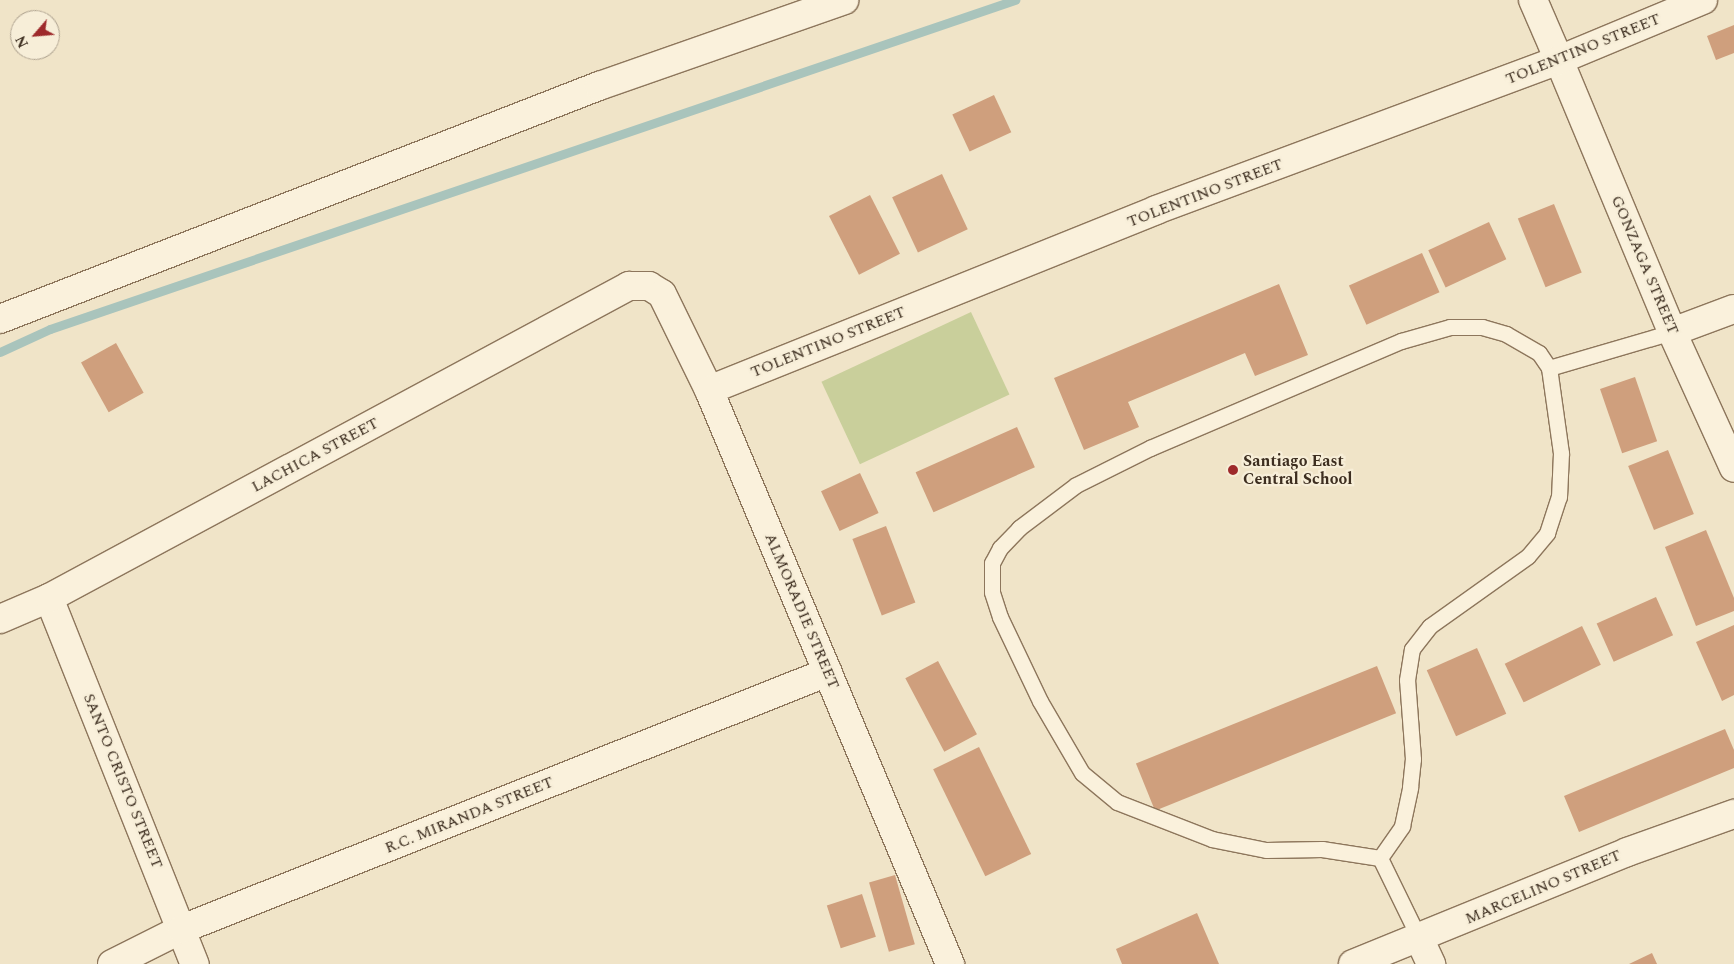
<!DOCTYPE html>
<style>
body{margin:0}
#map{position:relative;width:1734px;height:964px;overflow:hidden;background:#f0e4c8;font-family:Spectral,serif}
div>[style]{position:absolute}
.green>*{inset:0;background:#c9cf9b;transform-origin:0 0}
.stream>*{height:9px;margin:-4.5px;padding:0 4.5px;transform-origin:4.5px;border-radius:4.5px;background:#a9c4bc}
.building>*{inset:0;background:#cf9f7d;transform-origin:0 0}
.roads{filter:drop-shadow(1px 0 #8d765c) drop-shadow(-1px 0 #8d765c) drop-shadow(0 1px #8d765c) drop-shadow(0 -1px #8d765c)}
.lane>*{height:15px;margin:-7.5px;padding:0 7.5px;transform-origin:7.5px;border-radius:7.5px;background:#faf1dc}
.street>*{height:28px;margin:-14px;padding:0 14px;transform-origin:14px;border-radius:14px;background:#faf1dc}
.secondary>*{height:28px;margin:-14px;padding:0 14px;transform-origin:14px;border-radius:14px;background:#faf1dc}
.dots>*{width:14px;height:14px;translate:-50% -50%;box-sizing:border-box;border:2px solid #f7eed8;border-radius:50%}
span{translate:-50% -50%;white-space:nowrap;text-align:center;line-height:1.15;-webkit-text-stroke:4.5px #f7eed8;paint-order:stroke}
.street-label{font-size:16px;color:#3d2e20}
.poi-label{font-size:16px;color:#3d2e20;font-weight:700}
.left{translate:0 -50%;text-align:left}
.north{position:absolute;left:10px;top:10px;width:50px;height:50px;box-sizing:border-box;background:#f7eed8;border:1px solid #ada18e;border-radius:50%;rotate:243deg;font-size:14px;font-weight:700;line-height:20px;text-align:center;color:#3d2e20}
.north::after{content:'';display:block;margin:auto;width:18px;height:22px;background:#9e2a2b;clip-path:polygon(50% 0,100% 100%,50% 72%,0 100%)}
</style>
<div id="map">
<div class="green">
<div style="left:971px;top:312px;width:91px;height:165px;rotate:65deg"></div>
</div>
<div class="stream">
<div style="left:0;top:352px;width:55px;rotate:-24.7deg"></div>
<div style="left:50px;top:329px;width:1020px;rotate:-18.83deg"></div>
</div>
<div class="building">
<div style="clip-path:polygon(1734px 25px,1734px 53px,1716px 60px,1707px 36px)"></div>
<div style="left:994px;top:95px;width:41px;height:46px;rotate:65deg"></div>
<div style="left:942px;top:174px;width:61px;height:55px;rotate:65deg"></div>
<div style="left:870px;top:195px;width:66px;height:46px;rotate:63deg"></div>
<div style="left:1554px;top:204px;width:74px;height:39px;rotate:68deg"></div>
<div style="left:1489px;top:222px;width:41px;height:67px;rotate:65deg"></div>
<div style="left:1422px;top:253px;width:43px;height:80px;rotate:66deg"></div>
<div style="clip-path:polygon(1279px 284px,1308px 355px,1255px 376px,1245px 353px,1128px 402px,1139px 427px,1084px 450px,1054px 378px)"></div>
<div style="left:116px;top:343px;width:57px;height:40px;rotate:61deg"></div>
<div style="left:1635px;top:377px;width:68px;height:37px;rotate:71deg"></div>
<div style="left:1017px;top:427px;width:44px;height:111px;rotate:66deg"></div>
<div style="left:1668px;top:450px;width:69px;height:43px;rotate:68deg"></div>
<div style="left:860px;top:473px;width:44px;height:43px;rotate:65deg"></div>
<div style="left:886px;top:526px;width:82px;height:36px;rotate:69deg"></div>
<div style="clip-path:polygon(1706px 530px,1734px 598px,1734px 611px,1696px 626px,1665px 547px)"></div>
<div style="left:1656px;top:597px;width:42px;height:65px;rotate:66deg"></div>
<div style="clip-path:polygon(1734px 625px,1734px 695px,1722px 701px,1696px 642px)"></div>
<div style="left:1582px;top:626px;width:43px;height:86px;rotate:64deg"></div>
<div style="left:1477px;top:648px;width:72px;height:55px;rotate:66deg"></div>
<div style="left:938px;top:661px;width:83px;height:37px;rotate:62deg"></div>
<div style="left:1377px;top:666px;width:51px;height:260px;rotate:68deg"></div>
<div style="clip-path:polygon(1725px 729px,1734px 750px,1734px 768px,1579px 832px,1564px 796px)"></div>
<div style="left:979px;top:747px;width:119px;height:51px;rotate:64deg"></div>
<div style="left:895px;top:875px;width:72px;height:27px;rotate:74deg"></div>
<div style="left:862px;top:894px;width:45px;height:37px;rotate:72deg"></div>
<div style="clip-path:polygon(1197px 913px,1219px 964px,1122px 964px,1116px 949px)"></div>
<div style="clip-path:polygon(1652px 953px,1657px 964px,1629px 964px)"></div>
</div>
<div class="roads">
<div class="lane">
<div style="left:1380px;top:858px;width:39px;rotate:-55deg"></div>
<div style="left:1402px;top:826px;width:40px;rotate:-78deg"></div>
<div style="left:1410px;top:787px;width:28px;rotate:-84deg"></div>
<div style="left:1413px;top:759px;width:79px;rotate:-94.3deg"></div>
<div style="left:1407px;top:680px;width:31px;rotate:-81deg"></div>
<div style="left:1412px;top:649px;width:29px;rotate:-52deg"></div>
<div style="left:1430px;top:626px;width:120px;rotate:-35.5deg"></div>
<div style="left:1528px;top:556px;width:30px;rotate:-50deg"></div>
<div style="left:1547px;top:533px;width:38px;rotate:-72deg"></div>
<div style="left:1559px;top:497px;width:44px;rotate:-87.4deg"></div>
<div style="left:1561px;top:453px;width:86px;rotate:-98deg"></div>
<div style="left:1419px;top:938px;width:89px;rotate:-116deg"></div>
<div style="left:1380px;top:858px;width:59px;rotate:-171.2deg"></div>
<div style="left:1322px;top:849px;width:56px;rotate:179deg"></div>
<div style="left:1266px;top:850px;width:55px;rotate:-168.5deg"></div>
<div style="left:1212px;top:839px;width:102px;rotate:-158.7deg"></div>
<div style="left:1117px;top:802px;width:45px;rotate:-140.4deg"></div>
<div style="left:1082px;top:773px;width:83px;rotate:-120.3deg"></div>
<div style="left:1040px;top:701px;width:93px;rotate:-115.5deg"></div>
<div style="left:1000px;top:617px;width:26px;rotate:-108deg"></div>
<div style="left:992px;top:592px;width:29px;rotate:-90deg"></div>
<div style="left:992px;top:563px;width:17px;rotate:-62deg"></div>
<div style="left:1000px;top:548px;width:28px;rotate:-46deg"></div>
<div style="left:1019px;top:528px;width:71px;rotate:-37deg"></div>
<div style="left:1076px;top:485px;width:83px;rotate:-26.6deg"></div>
<div style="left:1150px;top:448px;width:273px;rotate:-23.1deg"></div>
<div style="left:1401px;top:341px;width:51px;rotate:-15.9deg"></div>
<div style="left:1450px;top:327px;width:32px"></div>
<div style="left:1482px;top:327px;width:25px;rotate:16deg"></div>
<div style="left:1506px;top:334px;width:38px;rotate:30deg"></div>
<div style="left:1539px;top:353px;width:18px;rotate:56deg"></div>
<div style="left:1549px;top:368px;width:128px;rotate:-16.3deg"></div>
</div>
<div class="street">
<div style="left:1533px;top:0;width:65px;rotate:66.6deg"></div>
<div style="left:0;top:319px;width:643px;rotate:-21.26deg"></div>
<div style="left:599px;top:86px;width:260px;rotate:-19.3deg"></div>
<div style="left:49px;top:598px;width:394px;rotate:68.3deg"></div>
<div style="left:1419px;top:938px;width:29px;rotate:65deg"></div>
<div style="left:112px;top:964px;width:78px;rotate:-26.6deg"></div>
<div style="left:182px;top:929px;width:695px;rotate:-21.69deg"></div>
<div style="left:1353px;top:964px;width:296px;rotate:-22.2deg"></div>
<div style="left:1627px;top:852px;width:114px;rotate:-19.6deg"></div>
</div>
<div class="secondary">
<div style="left:1559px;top:60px;width:295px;rotate:67.4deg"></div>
<div style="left:1672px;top:332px;width:149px;rotate:65.5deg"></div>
<div style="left:1672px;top:332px;width:66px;rotate:-20.4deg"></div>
<div style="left:709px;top:390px;width:482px;rotate:-21.9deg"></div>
<div style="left:1156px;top:210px;width:430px;rotate:-20.4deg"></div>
<div style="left:1559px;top:60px;width:156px;rotate:-22.6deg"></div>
<div style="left:0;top:619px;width:53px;rotate:-23.2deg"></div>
<div style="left:49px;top:598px;width:659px;rotate:-28.28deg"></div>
<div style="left:629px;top:286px;width:20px"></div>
<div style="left:649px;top:286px;width:15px;rotate:32deg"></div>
<div style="left:662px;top:294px;width:107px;rotate:63.9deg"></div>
<div style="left:709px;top:390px;width:623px;rotate:67.22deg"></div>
</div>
</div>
<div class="dots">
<div style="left:1233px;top:470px;background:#9e2a2b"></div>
</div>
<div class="street-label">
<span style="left:1583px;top:49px;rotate:-22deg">TOLENTINO STREET</span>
<span style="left:1205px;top:193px;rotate:-21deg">TOLENTINO STREET</span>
<span style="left:1645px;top:265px;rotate:67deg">GONZAGA STREET</span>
<span style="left:828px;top:342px;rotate:-22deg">TOLENTINO STREET</span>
<span style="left:315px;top:455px;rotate:-28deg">LACHICA STREET</span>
<span style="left:802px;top:611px;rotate:67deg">ALMORADIE STREET</span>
<span style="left:123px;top:781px;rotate:68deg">SANTO CRISTO STREET</span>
<span style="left:469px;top:815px;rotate:-22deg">R.C. MIRANDA STREET</span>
<span style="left:1543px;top:887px;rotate:-23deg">MARCELINO STREET</span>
</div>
<div class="poi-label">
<span class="left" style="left:1243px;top:470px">Santiago East<br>Central School</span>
</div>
<div class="north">N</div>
</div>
